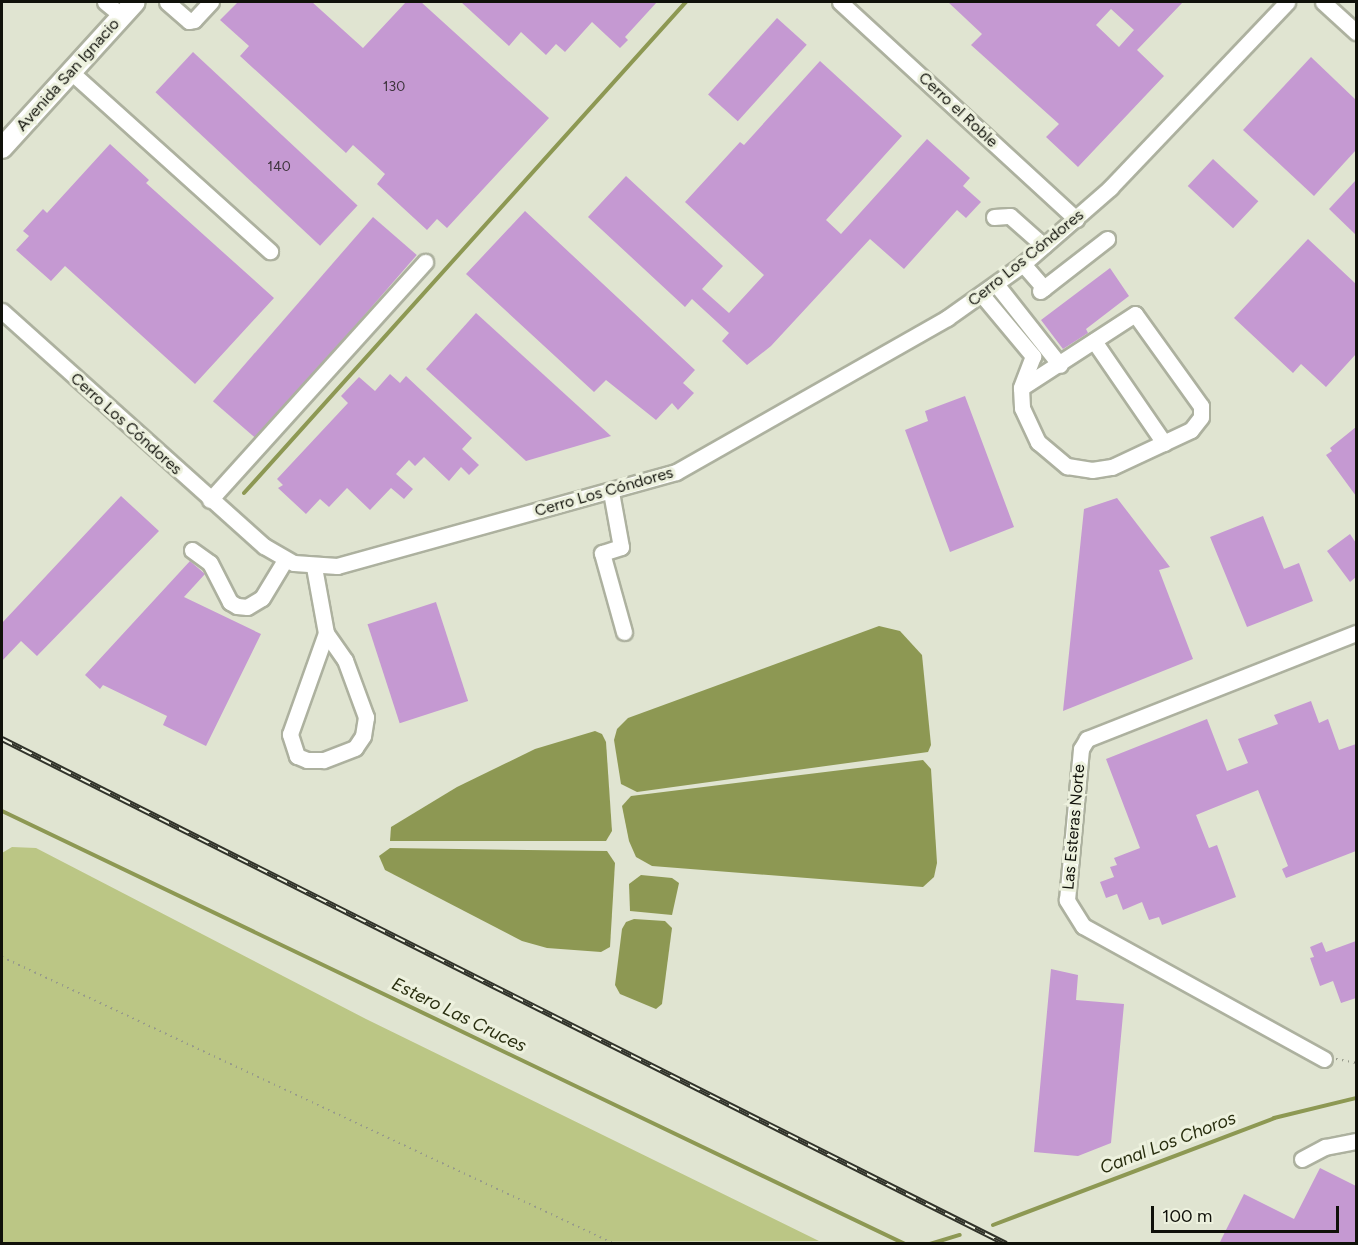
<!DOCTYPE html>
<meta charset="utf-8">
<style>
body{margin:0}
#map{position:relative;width:1358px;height:1245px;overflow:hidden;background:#e0e4d1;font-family:Figtree,sans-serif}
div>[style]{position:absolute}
.green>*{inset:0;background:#bbc685}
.water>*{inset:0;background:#8d9853}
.stream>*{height:4px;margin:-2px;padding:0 2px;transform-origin:2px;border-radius:2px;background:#8d9853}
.building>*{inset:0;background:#c599d2;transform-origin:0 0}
.path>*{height:2px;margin-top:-1px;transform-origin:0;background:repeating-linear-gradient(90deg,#979a8b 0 1.5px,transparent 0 6px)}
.roads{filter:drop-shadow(2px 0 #adb19f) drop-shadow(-2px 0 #adb19f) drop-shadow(0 2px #adb19f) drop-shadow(0 -2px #adb19f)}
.minor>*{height:15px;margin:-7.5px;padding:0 7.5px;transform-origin:7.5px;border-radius:7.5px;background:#fff}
.major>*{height:20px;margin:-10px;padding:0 10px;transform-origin:10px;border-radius:10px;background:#fff}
.rail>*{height:6px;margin-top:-3px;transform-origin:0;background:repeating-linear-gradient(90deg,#edf1de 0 11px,#303229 0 22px);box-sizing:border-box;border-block:2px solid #303229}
span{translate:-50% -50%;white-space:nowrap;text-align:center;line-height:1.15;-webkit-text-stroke:6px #edf1de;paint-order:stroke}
.number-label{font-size:14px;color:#3d333c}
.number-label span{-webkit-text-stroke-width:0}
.street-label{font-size:16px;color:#10110a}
.water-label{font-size:18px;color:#282d0e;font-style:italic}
.frame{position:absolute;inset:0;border:3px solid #10110a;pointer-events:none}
.scale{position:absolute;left:1151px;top:1206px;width:188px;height:27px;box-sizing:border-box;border:3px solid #10110a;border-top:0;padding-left:8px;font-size:18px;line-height:21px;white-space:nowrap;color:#10110a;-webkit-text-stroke:4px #edf1de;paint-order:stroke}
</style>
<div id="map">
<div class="green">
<div style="clip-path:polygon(12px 847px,36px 848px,366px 1019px,819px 1241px,2px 1243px,2px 853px)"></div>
</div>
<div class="water">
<div style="clip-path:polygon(879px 626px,900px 631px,922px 655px,931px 745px,928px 752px,637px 792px,621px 784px,614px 740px,617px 729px,628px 718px)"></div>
<div style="clip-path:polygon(595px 731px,602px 734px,606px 742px,612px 831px,606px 841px,390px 841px,391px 827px,457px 787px,535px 749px)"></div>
<div style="clip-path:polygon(923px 760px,931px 769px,937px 863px,934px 877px,923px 887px,652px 866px,636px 857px,629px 841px,622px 806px,631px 796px)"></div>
<div style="clip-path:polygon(390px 848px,607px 851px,615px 863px,610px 947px,601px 952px,547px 948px,522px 941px,385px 870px,379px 856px)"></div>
<div style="clip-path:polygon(641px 875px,672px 878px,679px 883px,672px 915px,630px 911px,629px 884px)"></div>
<div style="clip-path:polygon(634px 919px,665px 921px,672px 928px,662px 1004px,656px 1009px,620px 994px,615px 985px,622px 929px,626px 922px)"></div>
</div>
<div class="stream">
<div style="left:244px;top:493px;width:661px;rotate:-48.01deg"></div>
<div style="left:2px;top:811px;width:1001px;rotate:25.62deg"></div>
<div style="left:993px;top:1225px;width:301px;rotate:-20.8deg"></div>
<div style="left:1274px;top:1118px;width:84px;rotate:-13.7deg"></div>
<div style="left:930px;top:1244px;width:31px;rotate:-17deg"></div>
</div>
<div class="building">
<div style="clip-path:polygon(238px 2px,312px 2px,363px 48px,406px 2px,421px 2px,549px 118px,447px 228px,437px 219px,427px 230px,377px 184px,385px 174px,353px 145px,346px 153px,240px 56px,249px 46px,220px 20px)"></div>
<div style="clip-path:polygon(461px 2px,657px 2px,625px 37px,628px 40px,620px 48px,592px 22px,565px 52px,556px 44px,546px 55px,521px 32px,509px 46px)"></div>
<div style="clip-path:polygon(evenodd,948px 2px,1183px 2px,1137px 50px,1164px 76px,1078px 167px,1046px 137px,1059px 124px,971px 45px,982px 34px,948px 2px,1111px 9px,1134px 30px,1119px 47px,1096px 25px,1111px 9px)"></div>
<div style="left:777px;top:18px;width:40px;height:103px;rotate:42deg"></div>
<div style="left:193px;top:52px;width:225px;height:55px;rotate:43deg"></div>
<div style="clip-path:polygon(1311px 57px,1356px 100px,1356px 150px,1314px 196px,1243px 130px)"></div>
<div style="clip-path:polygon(820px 61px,902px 136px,826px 220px,841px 234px,927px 139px,970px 178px,963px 186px,981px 202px,966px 218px,957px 210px,904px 269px,870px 239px,771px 346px,747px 365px,722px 341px,729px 333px,692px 299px,685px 307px,588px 217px,626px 176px,723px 266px,702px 289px,729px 313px,764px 275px,685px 202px,740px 142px,744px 145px)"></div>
<div style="clip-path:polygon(110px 144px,149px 180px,146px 183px,274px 298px,195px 384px,65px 266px,51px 281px,16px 250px,29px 236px,23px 231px,43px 209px,47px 213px)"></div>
<div style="left:1213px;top:159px;width:62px;height:37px;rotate:43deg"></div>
<div style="clip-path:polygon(1356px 180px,1356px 235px,1329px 209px)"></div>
<div style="clip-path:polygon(525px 211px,695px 370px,683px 383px,694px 393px,678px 410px,672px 403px,656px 420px,606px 380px,594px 392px,466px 274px)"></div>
<div style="left:373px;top:217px;width:58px;height:244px;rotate:41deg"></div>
<div style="clip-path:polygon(1308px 239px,1356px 284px,1356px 354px,1326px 387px,1301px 364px,1293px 373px,1234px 318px)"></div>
<div style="clip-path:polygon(1110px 268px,1129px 296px,1086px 329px,1088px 333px,1063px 349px,1041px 320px)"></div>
<div style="clip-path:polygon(476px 313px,611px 436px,526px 461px,426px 369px)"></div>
<div style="clip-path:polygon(390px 374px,400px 383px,406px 376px,472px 438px,462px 449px,479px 465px,469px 475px,461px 467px,449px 481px,424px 457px,415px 466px,409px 460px,396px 474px,413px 489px,404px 499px,391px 488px,370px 510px,347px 488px,329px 507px,320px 499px,306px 514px,278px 488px,283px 485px,277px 479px,348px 403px,341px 396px,359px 377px,375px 391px)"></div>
<div style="clip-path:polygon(965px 396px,1014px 527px,950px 552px,905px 430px,928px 421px,925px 411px)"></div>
<div style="clip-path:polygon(1356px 427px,1356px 496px,1326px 455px,1332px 451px,1330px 448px)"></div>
<div style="clip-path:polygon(121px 496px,159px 531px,37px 656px,21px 641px,2px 661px,2px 623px)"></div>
<div style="clip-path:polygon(1117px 498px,1170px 567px,1159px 570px,1193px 659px,1063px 711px,1084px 509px)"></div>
<div style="clip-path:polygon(1263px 516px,1284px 569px,1299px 563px,1313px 601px,1247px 627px,1210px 537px)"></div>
<div style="clip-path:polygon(1350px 534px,1356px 543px,1356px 577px,1350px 582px,1327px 551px)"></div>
<div style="clip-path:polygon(190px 561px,205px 574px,184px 597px,261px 634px,206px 746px,163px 725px,167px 716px,103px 685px,100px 689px,85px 675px)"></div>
<div style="left:436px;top:602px;width:104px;height:72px;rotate:72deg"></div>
<div style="clip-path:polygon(1311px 701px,1319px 723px,1328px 719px,1339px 750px,1356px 744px,1356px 851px,1286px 878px,1282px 869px,1288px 866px,1258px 790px,1196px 815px,1209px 848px,1217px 845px,1236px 897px,1162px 925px,1159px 917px,1149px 920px,1142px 902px,1123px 910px,1117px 894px,1106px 898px,1100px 882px,1114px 877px,1110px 867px,1117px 865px,1114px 858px,1140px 848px,1106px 759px,1207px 719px,1227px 771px,1248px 763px,1238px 739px,1278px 724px,1274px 715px)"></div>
<div style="clip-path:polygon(1356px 941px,1356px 998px,1341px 1003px,1333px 981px,1320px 986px,1310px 958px,1314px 957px,1310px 947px,1322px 942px,1326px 952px)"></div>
<div style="clip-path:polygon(1051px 969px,1078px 975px,1076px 1000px,1124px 1004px,1111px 1143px,1078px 1156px,1034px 1152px)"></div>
<div style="clip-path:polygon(1320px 1168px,1356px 1186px,1356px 1244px,1219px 1244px,1244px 1194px,1294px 1219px)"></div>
</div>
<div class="path">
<div style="left:2px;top:957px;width:677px;rotate:25.09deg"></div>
<div style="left:1336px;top:1059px;width:20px;rotate:11deg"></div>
</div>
<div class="roads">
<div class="minor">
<div style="left:105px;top:2px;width:22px;rotate:39deg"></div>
<div style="left:167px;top:2px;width:29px;rotate:41deg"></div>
<div style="left:189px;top:21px;width:5px;rotate:-11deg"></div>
<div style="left:194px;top:20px;width:25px;rotate:-47deg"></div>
<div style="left:840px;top:2px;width:321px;rotate:42.6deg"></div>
<div style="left:1323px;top:2px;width:45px;rotate:42.3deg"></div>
<div style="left:71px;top:72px;width:268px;rotate:42deg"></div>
<div style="left:994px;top:217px;width:16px;rotate:-4deg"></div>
<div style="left:1010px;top:216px;width:45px;rotate:41.4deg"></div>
<div style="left:1023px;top:264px;width:32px;rotate:49deg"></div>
<div style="left:996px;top:284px;width:103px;rotate:51.7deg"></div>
<div style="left:1040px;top:291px;width:85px;rotate:-37.8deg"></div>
<div style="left:982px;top:295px;width:80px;rotate:50.1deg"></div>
<div style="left:1033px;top:356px;width:34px;rotate:111deg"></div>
<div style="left:1021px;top:388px;width:20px;rotate:87deg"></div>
<div style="left:1022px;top:408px;width:38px;rotate:65deg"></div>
<div style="left:1038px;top:442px;width:38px;rotate:40deg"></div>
<div style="left:1067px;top:466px;width:25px;rotate:9deg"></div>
<div style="left:1092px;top:470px;width:20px;rotate:-9deg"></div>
<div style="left:1112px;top:467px;width:87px;rotate:-25.1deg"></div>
<div style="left:1191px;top:430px;width:16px;rotate:-52deg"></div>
<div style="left:1201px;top:417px;width:11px;rotate:-90deg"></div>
<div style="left:1201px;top:406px;width:113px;rotate:-125.7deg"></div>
<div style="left:1135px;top:314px;width:136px;rotate:147deg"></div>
<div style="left:2px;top:311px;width:352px;rotate:41.9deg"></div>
<div style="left:264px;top:546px;width:34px;rotate:30deg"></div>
<div style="left:294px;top:563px;width:43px;rotate:4deg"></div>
<div style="left:337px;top:566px;width:352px;rotate:-15.5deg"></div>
<div style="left:676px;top:472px;width:312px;rotate:-29.6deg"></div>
<div style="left:947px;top:318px;width:93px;rotate:-35.4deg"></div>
<div style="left:1023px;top:264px;width:116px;rotate:-41.1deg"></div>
<div style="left:1110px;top:188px;width:257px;rotate:-46.4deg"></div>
<div style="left:1094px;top:341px;width:124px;rotate:55.5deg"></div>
<div style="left:611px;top:492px;width:56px;rotate:79.7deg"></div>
<div style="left:621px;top:547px;width:20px;rotate:162deg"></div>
<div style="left:602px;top:553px;width:82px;rotate:74.4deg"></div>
<div style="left:210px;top:500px;width:321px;rotate:-47.9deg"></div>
<div style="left:192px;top:550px;width:22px;rotate:36deg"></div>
<div style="left:210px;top:563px;width:44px;rotate:62.9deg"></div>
<div style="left:230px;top:602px;width:8px;rotate:30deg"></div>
<div style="left:237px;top:606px;width:10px;rotate:6deg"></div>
<div style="left:247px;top:607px;width:17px;rotate:-31deg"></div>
<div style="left:262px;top:598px;width:44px;rotate:-58.8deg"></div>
<div style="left:314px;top:567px;width:67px;rotate:79.7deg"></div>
<div style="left:326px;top:633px;width:33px;rotate:55deg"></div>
<div style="left:345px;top:660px;width:61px;rotate:69.8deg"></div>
<div style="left:366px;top:717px;width:19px;rotate:99deg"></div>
<div style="left:363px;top:736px;width:14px;rotate:124deg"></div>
<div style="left:355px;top:748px;width:34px;rotate:159deg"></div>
<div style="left:323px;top:760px;width:16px;rotate:180deg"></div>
<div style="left:307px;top:760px;width:11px;rotate:-158deg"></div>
<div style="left:297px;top:756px;width:23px;rotate:-108deg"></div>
<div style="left:290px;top:734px;width:107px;rotate:-70.4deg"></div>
<div style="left:1324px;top:1059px;width:275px;rotate:-151.1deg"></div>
<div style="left:1083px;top:926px;width:31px;rotate:-122deg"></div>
<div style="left:1067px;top:900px;width:152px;rotate:-84.7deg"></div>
<div style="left:1081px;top:749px;width:12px;rotate:-59deg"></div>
<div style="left:1087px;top:739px;width:289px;rotate:-21.5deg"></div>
<div style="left:1302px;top:1159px;width:26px;rotate:-28deg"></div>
<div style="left:1325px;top:1147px;width:32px;rotate:-11deg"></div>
</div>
<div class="major">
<div style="left:2px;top:148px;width:197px;rotate:-47.7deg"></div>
</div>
</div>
<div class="rail">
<div style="left:2px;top:739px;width:1124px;rotate:26.7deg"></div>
</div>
<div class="number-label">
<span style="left:394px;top:87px">130</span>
<span style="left:279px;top:167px">140</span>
</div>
<div class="street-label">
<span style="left:68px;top:75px;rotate:-48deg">Avenida San Ignacio</span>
<span style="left:958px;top:110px;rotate:43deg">Cerro el Roble</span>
<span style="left:1026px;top:258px;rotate:-39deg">Cerro Los Cóndores</span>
<span style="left:126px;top:424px;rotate:42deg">Cerro Los Cóndores</span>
<span style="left:604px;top:492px;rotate:-16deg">Cerro Los Cóndores</span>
<span style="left:1074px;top:827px;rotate:-85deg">Las Esteras Norte</span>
</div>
<div class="water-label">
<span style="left:459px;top:1015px;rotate:26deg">Estero Las Cruces</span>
<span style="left:1168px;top:1143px;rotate:-21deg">Canal Los Choros</span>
</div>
<div class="frame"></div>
<div class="scale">100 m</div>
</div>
